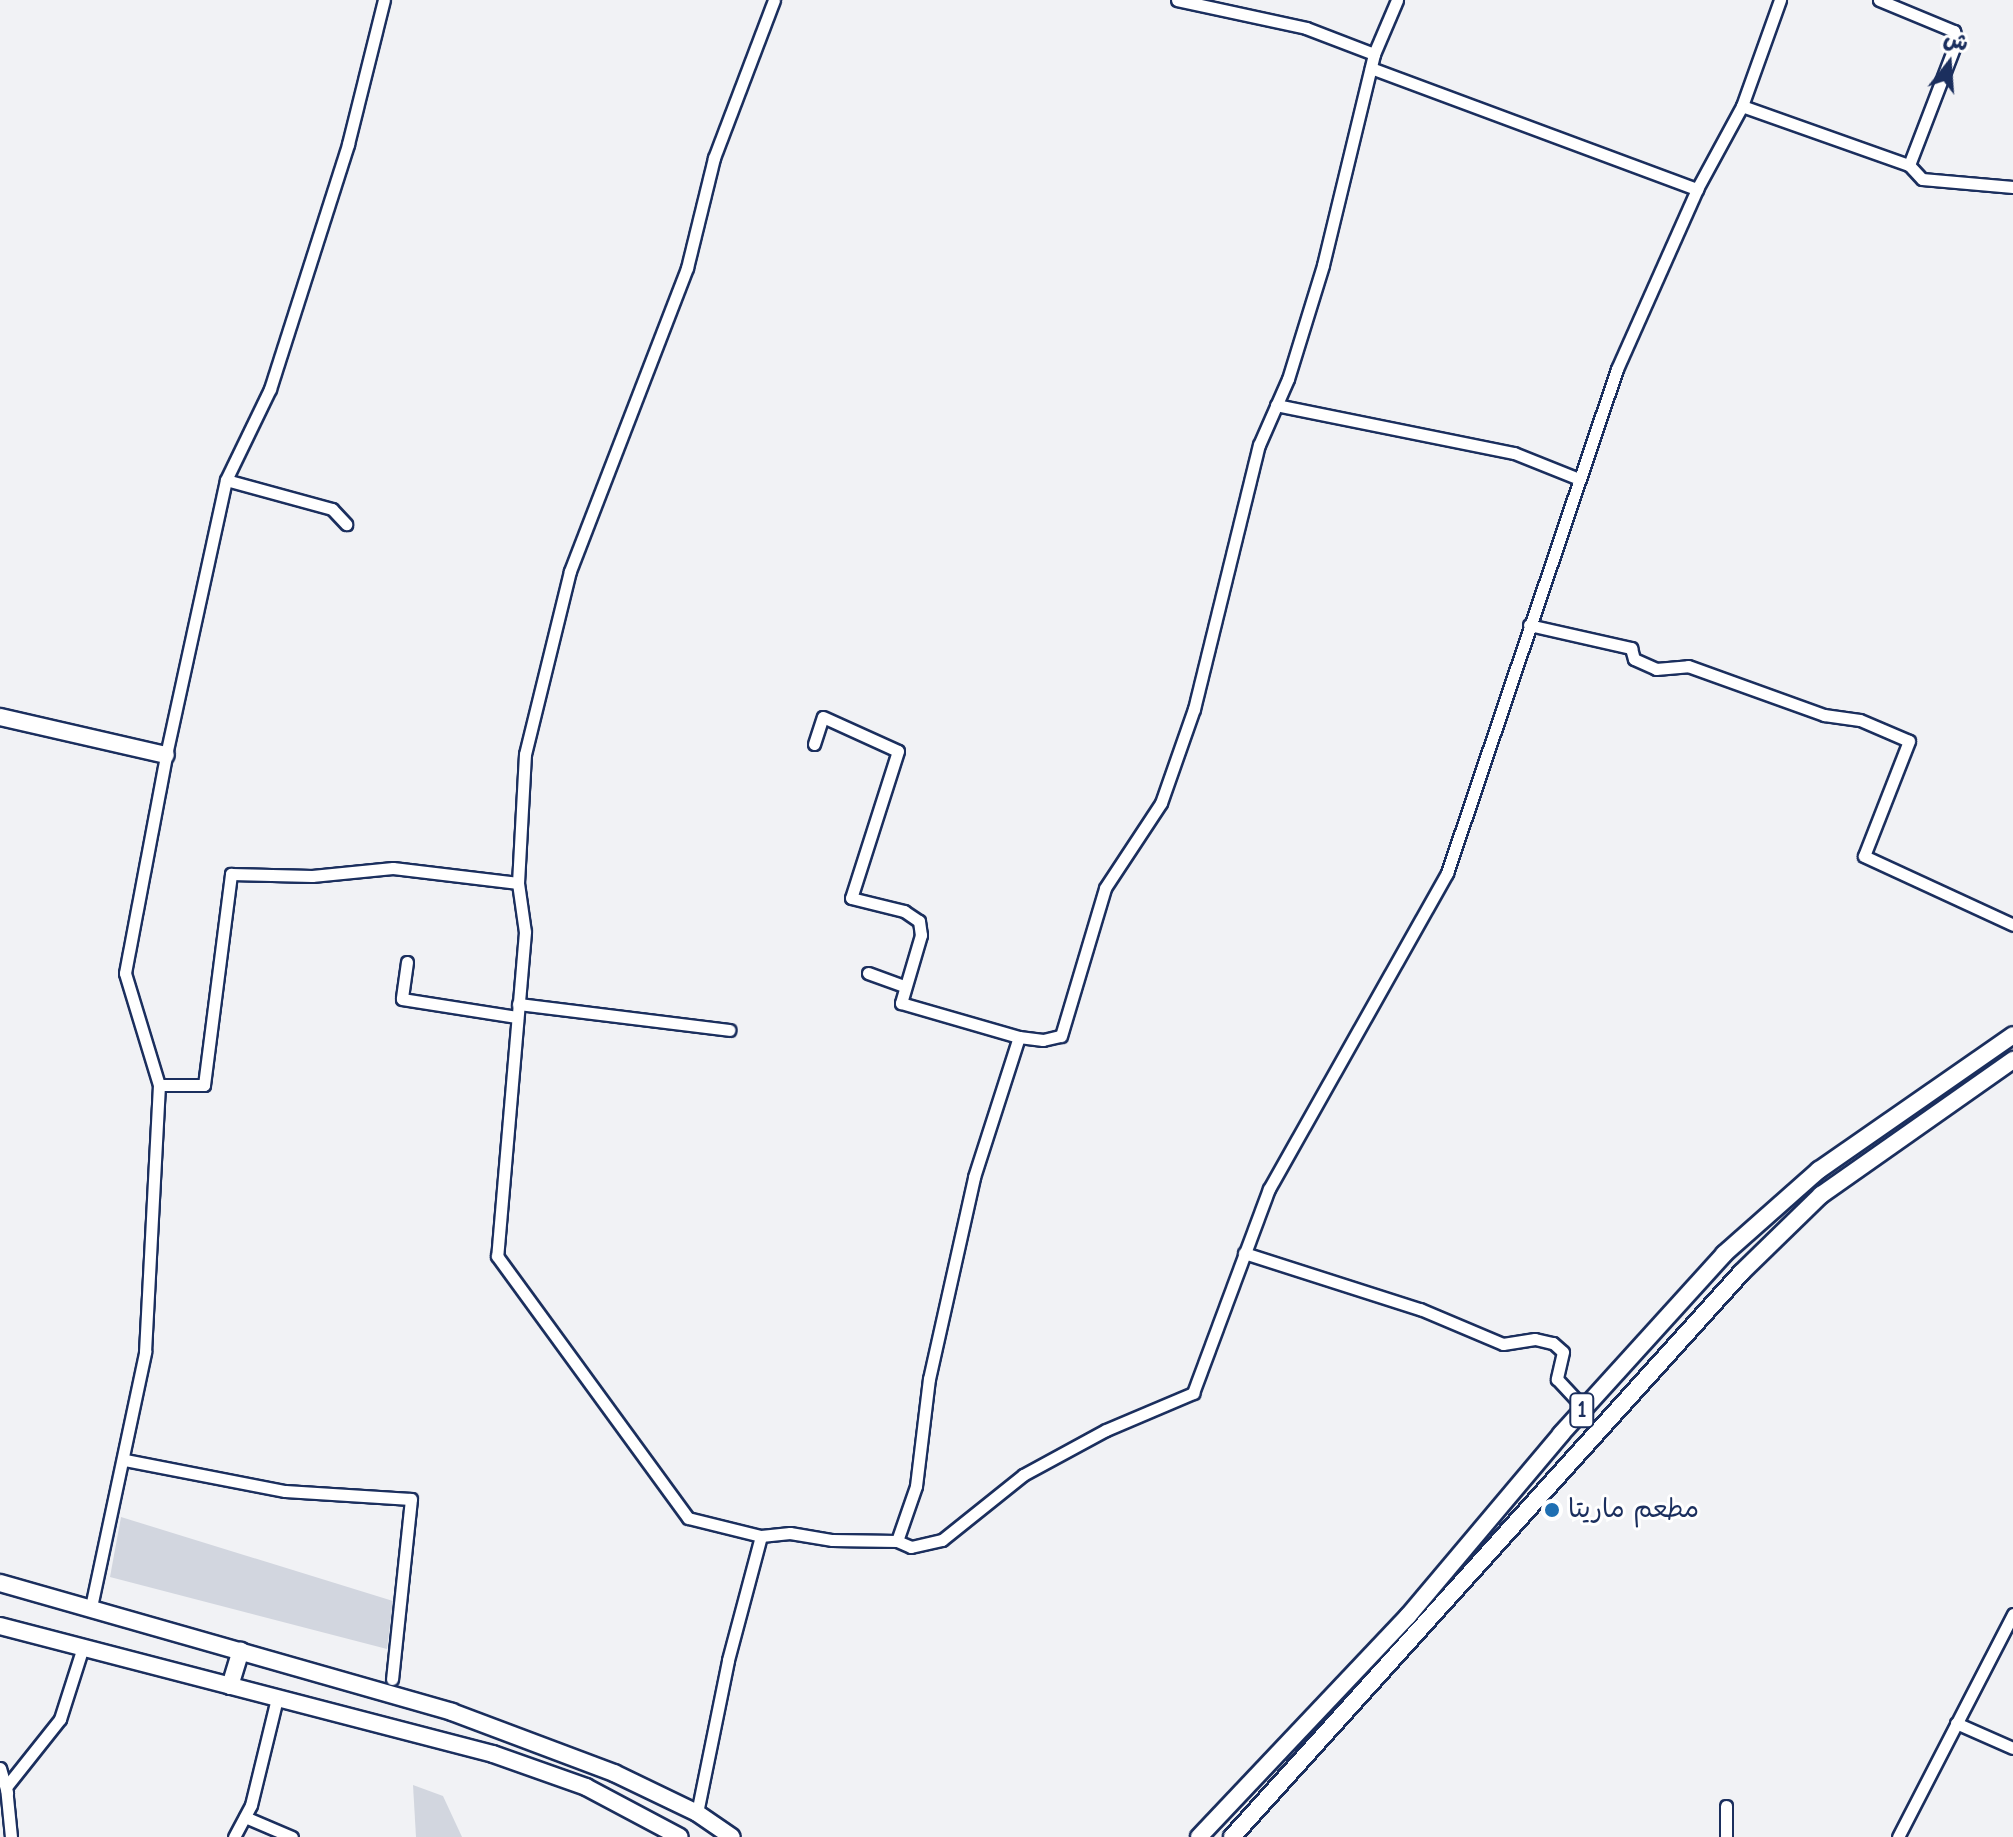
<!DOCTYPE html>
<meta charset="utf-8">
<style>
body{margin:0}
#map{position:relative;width:2013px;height:1837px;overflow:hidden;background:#f1f2f5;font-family:"Comic Neue","Playpen Sans Arabic",sans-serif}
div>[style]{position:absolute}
.green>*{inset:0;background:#d2d6df}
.roads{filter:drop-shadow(2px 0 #1b2f5e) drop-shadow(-2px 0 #1b2f5e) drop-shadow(0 2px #1b2f5e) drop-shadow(0 -2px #1b2f5e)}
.street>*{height:11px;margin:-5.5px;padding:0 5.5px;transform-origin:5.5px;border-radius:5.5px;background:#fff}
.secondary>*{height:16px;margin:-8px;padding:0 8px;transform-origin:8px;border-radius:8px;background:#fff}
.primary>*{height:16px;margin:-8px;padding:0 8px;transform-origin:8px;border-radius:8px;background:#fff}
.dots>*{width:22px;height:22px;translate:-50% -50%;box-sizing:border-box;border:4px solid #fff;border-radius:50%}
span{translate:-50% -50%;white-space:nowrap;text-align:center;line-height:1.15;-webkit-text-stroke:6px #fff;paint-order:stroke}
.shield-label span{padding:2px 6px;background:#fff;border:2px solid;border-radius:6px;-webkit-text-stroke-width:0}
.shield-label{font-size:24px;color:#1b2f5e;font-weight:700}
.poi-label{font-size:26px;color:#1b2f5e}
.left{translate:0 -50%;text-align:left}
.north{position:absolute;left:1909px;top:24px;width:80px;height:80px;-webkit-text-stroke:6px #fff;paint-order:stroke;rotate:17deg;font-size:22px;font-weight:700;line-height:32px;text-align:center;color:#1b2f5e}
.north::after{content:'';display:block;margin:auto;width:28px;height:36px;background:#1b2f5e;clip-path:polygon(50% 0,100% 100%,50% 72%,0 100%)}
</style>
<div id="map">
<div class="green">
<div style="clip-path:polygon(121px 1517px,393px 1601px,387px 1649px,110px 1577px)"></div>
<div style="clip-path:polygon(413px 1785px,443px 1796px,462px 1837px,416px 1837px)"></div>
</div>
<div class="roads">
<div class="street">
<div style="left:774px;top:0;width:169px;rotate:110.8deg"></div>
<div style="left:714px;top:158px;width:113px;rotate:103.8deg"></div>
<div style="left:687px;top:268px;width:325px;rotate:111.1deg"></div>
<div style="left:570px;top:571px;width:188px;rotate:103.8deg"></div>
<div style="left:525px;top:754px;width:129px;rotate:93.1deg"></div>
<div style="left:518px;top:883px;width:49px;rotate:81.9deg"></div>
<div style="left:525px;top:932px;width:325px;rotate:94.9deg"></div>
<div style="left:497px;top:1256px;width:324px;rotate:53.9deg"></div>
<div style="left:688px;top:1518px;width:75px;rotate:13.9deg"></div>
<div style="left:761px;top:1536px;width:29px;rotate:-6deg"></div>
<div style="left:790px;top:1533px;width:43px;rotate:9.5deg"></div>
<div style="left:832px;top:1540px;width:65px;rotate:0.9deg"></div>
<div style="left:897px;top:1541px;width:58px;rotate:-70.9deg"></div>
<div style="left:916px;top:1486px;width:108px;rotate:-83.1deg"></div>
<div style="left:929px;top:1379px;width:207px;rotate:-77.4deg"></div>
<div style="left:974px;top:1177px;width:147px;rotate:-72.2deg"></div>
<div style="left:1019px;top:1037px;width:24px;rotate:7deg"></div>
<div style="left:1043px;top:1040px;width:18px;rotate:-13deg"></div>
<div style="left:1061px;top:1036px;width:154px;rotate:-73.4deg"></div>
<div style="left:1105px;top:888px;width:102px;rotate:-56.6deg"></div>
<div style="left:1161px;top:803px;width:100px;rotate:-70.7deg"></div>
<div style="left:1194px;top:709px;width:272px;rotate:-76.2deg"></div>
<div style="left:1259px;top:445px;width:72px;rotate:-66.3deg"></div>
<div style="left:1288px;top:379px;width:119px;rotate:-72.9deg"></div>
<div style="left:1323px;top:265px;width:217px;rotate:-76.4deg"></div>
<div style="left:1374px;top:54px;width:59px;rotate:-66.9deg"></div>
<div style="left:1177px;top:0;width:132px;rotate:12.2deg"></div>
<div style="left:1306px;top:28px;width:73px;rotate:20.9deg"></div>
<div style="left:1879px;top:0;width:81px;rotate:22.5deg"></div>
<div style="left:1954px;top:31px;width:9px;rotate:72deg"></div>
<div style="left:1957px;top:40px;width:134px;rotate:111deg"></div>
<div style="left:1371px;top:68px;width:348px;rotate:20.4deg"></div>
<div style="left:1742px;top:106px;width:177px;rotate:19.5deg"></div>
<div style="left:1909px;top:165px;width:19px;rotate:47deg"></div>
<div style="left:1922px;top:179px;width:91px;rotate:5deg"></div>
<div style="left:1276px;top:405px;width:243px;rotate:11.4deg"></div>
<div style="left:1514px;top:453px;width:70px;rotate:21.8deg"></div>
<div style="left:226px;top:480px;width:110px;rotate:15.3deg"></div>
<div style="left:332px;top:509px;width:21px;rotate:47deg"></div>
<div style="left:1529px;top:625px;width:105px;rotate:12.7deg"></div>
<div style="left:1631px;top:648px;width:11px;rotate:75deg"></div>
<div style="left:1634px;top:659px;width:24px;rotate:24deg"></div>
<div style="left:1656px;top:669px;width:32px;rotate:-5deg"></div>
<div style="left:1688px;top:666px;width:145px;rotate:19.8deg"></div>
<div style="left:1824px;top:715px;width:36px;rotate:8deg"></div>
<div style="left:1860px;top:720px;width:53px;rotate:23.2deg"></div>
<div style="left:1909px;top:741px;width:123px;rotate:111.4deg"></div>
<div style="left:1864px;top:856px;width:164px;rotate:24.8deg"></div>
<div style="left:814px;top:744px;width:28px;rotate:-72deg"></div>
<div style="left:823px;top:717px;width:82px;rotate:24.4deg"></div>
<div style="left:898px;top:751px;width:154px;rotate:107.7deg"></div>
<div style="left:851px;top:898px;width:55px;rotate:13.8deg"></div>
<div style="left:904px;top:911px;width:18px;rotate:34deg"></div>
<div style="left:919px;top:921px;width:14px;rotate:82deg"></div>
<div style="left:921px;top:935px;width:71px;rotate:106.4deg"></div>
<div style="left:901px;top:1003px;width:123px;rotate:16.1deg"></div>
<div style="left:407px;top:962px;width:37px;rotate:98deg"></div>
<div style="left:402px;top:999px;width:116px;rotate:8.9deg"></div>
<div style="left:868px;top:973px;width:37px;rotate:20deg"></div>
<div style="left:518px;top:1004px;width:213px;rotate:7deg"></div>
<div style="left:159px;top:1085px;width:45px"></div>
<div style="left:204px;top:1085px;width:213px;rotate:-82.7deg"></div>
<div style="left:231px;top:874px;width:81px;rotate:1.4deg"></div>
<div style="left:312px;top:876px;width:81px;rotate:-5.6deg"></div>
<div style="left:393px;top:868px;width:126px;rotate:6.8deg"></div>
<div style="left:1244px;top:1253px;width:185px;rotate:17.7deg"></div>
<div style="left:1420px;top:1309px;width:90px;rotate:22.9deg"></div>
<div style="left:1503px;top:1344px;width:32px;rotate:-9deg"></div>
<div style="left:1535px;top:1339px;width:18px;rotate:13deg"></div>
<div style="left:1553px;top:1343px;width:13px;rotate:42deg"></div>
<div style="left:1563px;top:1352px;width:28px;rotate:103deg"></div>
<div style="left:1557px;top:1379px;width:40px;rotate:47deg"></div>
<div style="left:125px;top:1460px;width:163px;rotate:11deg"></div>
<div style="left:285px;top:1491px;width:126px;rotate:3.6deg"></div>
<div style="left:411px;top:1499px;width:181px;rotate:96deg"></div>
<div style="left:897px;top:1541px;width:15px;rotate:23deg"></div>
<div style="left:911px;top:1547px;width:32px;rotate:-13deg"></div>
<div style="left:942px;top:1540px;width:104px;rotate:-38.7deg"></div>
<div style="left:1023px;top:1475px;width:94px;rotate:-28.5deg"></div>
<div style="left:1106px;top:1430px;width:95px;rotate:-23deg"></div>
<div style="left:1193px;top:1393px;width:218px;rotate:-69.6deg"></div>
<div style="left:1269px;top:1189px;width:363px;rotate:-60.6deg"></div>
<div style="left:1447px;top:873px;width:532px;rotate:-71.36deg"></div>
<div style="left:1617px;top:369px;width:197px;rotate:-66deg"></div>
<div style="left:1697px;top:189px;width:94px;rotate:-61.5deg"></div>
<div style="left:1742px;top:106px;width:113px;rotate:-70.3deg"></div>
<div style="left:91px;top:1607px;width:261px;rotate:-78deg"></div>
<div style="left:145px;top:1352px;width:267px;rotate:-87deg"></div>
<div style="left:159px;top:1085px;width:117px;rotate:-106.9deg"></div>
<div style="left:125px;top:973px;width:222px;rotate:-79.3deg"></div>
<div style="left:166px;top:755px;width:281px;rotate:-77.7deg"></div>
<div style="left:226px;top:480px;width:101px;rotate:-64.2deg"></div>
<div style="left:270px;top:389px;width:257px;rotate:-72.3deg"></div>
<div style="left:348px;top:144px;width:148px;rotate:-76deg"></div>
<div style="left:1956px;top:1723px;width:62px;rotate:23.7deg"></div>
<div style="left:0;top:1768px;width:26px;rotate:74deg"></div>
<div style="left:697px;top:1813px;width:156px;rotate:-78.5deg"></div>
<div style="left:728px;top:1660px;width:128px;rotate:-75.1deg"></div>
<div style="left:245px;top:1817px;width:51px;rotate:23.1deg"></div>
<div style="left:11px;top:1837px;width:50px;rotate:-95.7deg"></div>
<div style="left:6px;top:1787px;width:87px;rotate:-51.5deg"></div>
<div style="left:60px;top:1719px;width:76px;rotate:-72.3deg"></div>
<div style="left:234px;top:1837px;width:36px;rotate:-62deg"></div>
<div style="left:251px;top:1805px;width:110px;rotate:-76.3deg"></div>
<div style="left:1726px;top:1837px;width:31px;rotate:-90deg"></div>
<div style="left:1898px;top:1837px;width:251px;rotate:-62.7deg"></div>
</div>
<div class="secondary">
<div style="left:0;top:717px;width:170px;rotate:12.9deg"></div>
<div style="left:0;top:1583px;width:470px;rotate:15.9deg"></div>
<div style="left:452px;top:1712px;width:173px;rotate:20.6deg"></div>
<div style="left:614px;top:1773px;width:92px;rotate:25.7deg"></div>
<div style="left:697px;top:1813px;width:42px;rotate:34.4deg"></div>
<div style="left:0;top:1626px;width:509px;rotate:14.55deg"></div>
<div style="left:493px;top:1754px;width:99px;rotate:19.5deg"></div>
<div style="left:586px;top:1787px;width:106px;rotate:28deg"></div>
<div style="left:230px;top:1686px;width:37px;rotate:-73deg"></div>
</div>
<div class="primary">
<div style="left:1199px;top:1837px;width:304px;rotate:-46.6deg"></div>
<div style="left:1408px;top:1616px;width:238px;rotate:-49.9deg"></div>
<div style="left:1561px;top:1434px;width:243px;rotate:-47.8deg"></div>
<div style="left:1724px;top:1254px;width:127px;rotate:-41.5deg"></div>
<div style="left:1819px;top:1170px;width:236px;rotate:-34.8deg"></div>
<div style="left:1232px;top:1837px;width:760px;rotate:-47.93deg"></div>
<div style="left:1741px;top:1273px;width:112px;rotate:-44.3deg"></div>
<div style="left:1821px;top:1195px;width:235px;rotate:-35.1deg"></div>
</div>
</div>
<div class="dots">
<div style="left:1552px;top:1510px;background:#1f6fb2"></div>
</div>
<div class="shield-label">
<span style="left:1582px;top:1410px">1</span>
</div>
<div class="poi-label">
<span class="left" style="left:1568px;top:1510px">مطعم ماريتا</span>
</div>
<div class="north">ش</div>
</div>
